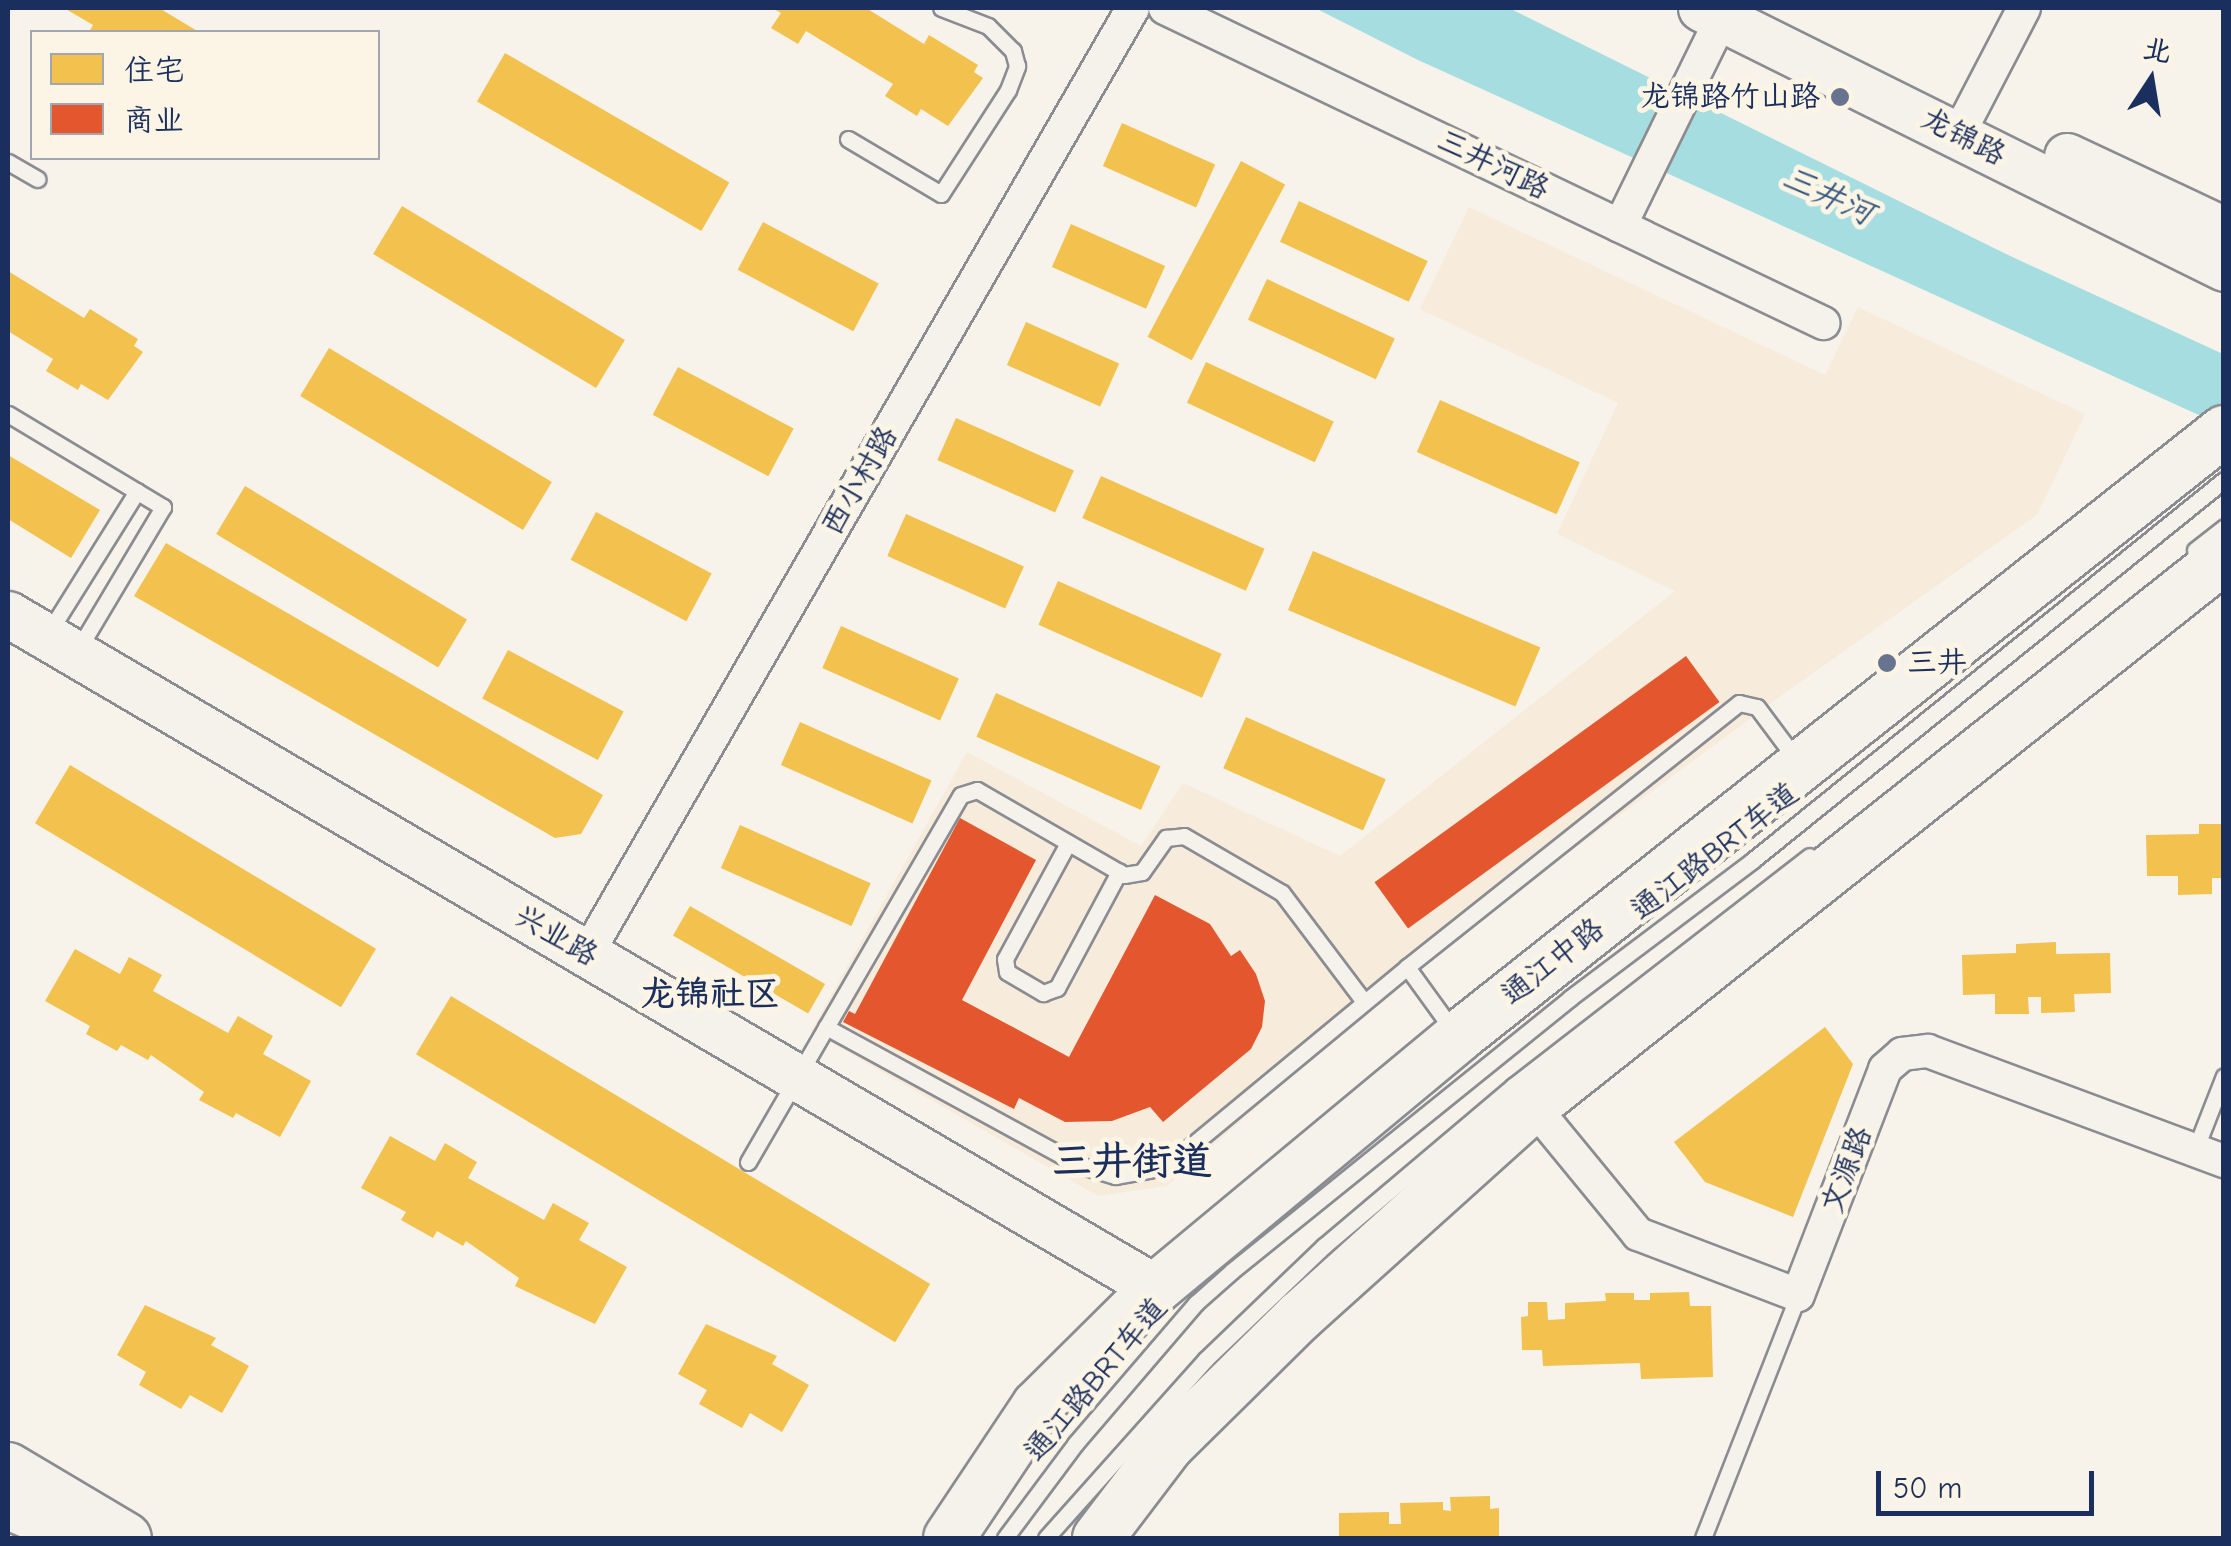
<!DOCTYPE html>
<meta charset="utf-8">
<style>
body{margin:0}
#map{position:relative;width:2231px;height:1546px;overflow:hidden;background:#f7f3ea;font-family:"Comic Neue","LXGW WenKai TC",sans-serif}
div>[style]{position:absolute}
.built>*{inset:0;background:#f7ebdb}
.water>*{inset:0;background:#a5dde1}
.homes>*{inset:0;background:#f2c14e;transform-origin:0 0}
.shops>*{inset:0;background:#e4572e;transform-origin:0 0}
.roads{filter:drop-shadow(2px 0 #8a8c91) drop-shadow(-2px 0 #8a8c91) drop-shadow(0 2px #8a8c91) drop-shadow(0 -2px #8a8c91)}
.lane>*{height:15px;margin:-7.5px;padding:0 7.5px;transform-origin:7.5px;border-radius:7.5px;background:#f5f2ec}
.street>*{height:32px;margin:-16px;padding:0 16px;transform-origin:16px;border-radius:16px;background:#f5f2ec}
.secondary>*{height:45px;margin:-22.5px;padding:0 22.5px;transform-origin:22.5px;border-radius:22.5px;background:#f5f2ec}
.primary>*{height:50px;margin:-25px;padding:0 25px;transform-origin:25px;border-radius:25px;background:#f5f2ec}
.highway>*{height:55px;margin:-27.5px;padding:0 27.5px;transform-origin:27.5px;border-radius:27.5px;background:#f5f2ec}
.dots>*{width:28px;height:28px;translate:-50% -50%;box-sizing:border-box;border:5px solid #fcf5e5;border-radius:50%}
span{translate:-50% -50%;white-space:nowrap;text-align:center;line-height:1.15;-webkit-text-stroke:10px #fcf5e5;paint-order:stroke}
.poi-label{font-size:30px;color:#1b2f5e}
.right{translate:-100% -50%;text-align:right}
.left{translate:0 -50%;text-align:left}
.street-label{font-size:30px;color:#1b2f5e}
.water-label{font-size:32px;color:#35587e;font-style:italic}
.quarter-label{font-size:35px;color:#1b2f5e;font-weight:700}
.district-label{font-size:40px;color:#1b2f5e;font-weight:700}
.frame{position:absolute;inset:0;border:10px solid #1b2f5e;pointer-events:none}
.legend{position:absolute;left:30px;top:30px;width:350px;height:130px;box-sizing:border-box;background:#fcf5e5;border:2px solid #a2a6af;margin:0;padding:12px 18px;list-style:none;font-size:30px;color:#1b2f5e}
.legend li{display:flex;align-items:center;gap:20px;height:50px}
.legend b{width:50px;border:2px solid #a2a6af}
.north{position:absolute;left:2101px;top:30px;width:100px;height:100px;-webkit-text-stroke:8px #fcf5e5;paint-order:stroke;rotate:12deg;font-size:28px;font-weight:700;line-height:40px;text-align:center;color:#1b2f5e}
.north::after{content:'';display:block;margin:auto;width:35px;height:45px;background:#1b2f5e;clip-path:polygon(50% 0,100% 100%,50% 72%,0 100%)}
.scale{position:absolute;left:1876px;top:1471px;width:218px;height:45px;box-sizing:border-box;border:5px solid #1b2f5e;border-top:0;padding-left:12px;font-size:30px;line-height:35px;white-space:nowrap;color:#1b2f5e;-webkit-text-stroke:8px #fcf5e5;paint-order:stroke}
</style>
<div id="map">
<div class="built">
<div style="clip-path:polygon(1469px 207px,1825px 375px,1858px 307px,2085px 414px,2037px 515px,1789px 690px,1421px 962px,1167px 1186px,1098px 1196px,811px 1031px,967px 752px,1141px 846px,1183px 783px,1340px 856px,1675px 591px,1557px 534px,1618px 403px,1420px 309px)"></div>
</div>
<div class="water">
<div style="clip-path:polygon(1315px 8px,1509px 8px,2006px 254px,2223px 354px,2223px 426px,1418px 60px)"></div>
</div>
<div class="homes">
<div style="clip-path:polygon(64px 8px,159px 8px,199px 32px,89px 32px,93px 25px)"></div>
<div style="clip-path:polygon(772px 8px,866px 8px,924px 44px,929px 35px,978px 65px,974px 72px,983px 78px,948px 126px,921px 109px,917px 116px,885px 96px,893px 84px,806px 31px,798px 44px,771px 28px,781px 13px)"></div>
<div style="left:505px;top:53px;width:259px;height:56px;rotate:30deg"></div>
<div style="left:1122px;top:123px;width:102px;height:47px;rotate:24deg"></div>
<div style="left:1241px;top:161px;width:50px;height:199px;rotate:28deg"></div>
<div style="left:1299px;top:201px;width:142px;height:45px;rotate:25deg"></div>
<div style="left:402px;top:206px;width:260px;height:56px;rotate:31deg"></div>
<div style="left:763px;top:222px;width:131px;height:54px;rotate:28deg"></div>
<div style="left:1071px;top:224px;width:103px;height:47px;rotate:24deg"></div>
<div style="clip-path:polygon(8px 271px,84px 318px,90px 309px,138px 339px,134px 346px,143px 352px,108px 400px,81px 384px,78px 390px,46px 371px,53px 359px,8px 331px)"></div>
<div style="left:1267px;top:279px;width:141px;height:45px;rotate:25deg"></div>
<div style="left:1026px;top:322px;width:102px;height:47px;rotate:24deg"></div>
<div style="left:329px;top:348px;width:260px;height:56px;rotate:31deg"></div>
<div style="left:1206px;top:362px;width:141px;height:45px;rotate:25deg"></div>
<div style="left:678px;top:367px;width:131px;height:54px;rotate:28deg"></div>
<div style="left:1440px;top:400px;width:153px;height:57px;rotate:24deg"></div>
<div style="left:956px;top:418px;width:129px;height:46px;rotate:24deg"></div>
<div style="clip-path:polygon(8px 455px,100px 510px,71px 558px,8px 519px)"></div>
<div style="left:1101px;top:476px;width:179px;height:46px;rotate:24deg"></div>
<div style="left:245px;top:486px;width:259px;height:56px;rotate:31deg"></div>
<div style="left:596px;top:512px;width:131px;height:54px;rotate:28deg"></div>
<div style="left:906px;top:514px;width:129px;height:46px;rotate:24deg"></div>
<div style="clip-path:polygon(166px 543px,603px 795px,581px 834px,555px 838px,134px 596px)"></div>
<div style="left:1313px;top:551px;width:247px;height:64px;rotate:23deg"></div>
<div style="left:1058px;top:581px;width:179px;height:48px;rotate:24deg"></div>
<div style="left:841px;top:626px;width:129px;height:46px;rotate:24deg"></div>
<div style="left:508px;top:650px;width:131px;height:55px;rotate:28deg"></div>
<div style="left:996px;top:693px;width:180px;height:48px;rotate:24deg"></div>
<div style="left:1246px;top:717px;width:153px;height:56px;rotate:24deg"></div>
<div style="left:800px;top:722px;width:144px;height:47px;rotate:24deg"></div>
<div style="left:70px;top:765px;width:357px;height:68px;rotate:31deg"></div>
<div style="clip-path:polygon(2199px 824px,2224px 824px,2224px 878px,2212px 878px,2212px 894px,2178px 895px,2178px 876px,2147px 876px,2146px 835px,2199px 834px)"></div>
<div style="left:740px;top:825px;width:143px;height:47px;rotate:24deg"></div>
<div style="left:690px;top:906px;width:156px;height:34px;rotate:30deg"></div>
<div style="clip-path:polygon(2056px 942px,2056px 954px,2110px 953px,2111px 993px,2074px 994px,2075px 1012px,2041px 1013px,2041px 997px,2028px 997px,2029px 1014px,1995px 1014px,1995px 994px,1963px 995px,1962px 955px,2016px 953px,2016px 944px)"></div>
<div style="clip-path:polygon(75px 949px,120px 974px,129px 957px,162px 975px,153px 991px,228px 1033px,238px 1016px,273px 1036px,263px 1054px,311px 1081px,280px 1137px,236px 1113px,233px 1118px,199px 1100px,204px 1092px,151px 1055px,148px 1060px,121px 1045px,117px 1051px,86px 1034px,90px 1026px,45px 1001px)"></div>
<div style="left:451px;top:996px;width:559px;height:68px;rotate:31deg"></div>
<div style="clip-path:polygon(1825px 1027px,1853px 1064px,1793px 1217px,1705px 1182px,1674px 1142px)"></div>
<div style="clip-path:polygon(390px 1136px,435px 1161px,445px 1143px,477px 1162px,468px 1178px,544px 1220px,553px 1203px,589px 1223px,579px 1240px,627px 1267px,595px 1324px,515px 1286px,519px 1278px,466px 1241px,463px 1246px,437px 1231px,433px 1238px,401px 1220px,406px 1212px,361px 1188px)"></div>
<div style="clip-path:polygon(1689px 1292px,1690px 1306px,1711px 1306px,1713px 1377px,1641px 1379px,1640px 1363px,1543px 1366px,1542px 1350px,1522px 1350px,1521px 1317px,1528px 1316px,1528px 1302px,1547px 1302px,1548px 1320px,1565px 1319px,1565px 1303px,1606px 1301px,1605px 1293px,1634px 1293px,1634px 1300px,1650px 1300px,1650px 1293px)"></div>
<div style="clip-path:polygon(145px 1305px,216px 1338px,211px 1345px,249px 1366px,222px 1413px,190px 1395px,181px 1409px,139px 1385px,146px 1372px,117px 1355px)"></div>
<div style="clip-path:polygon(706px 1324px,777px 1356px,772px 1364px,809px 1385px,782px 1432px,750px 1413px,742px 1428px,699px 1404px,707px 1390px,678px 1374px)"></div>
<div style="clip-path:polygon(1490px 1496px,1490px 1509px,1499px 1508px,1499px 1538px,1339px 1538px,1339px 1513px,1389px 1512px,1389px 1524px,1401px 1524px,1400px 1503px,1443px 1502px,1443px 1510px,1451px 1511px,1450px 1497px)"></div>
</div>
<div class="shops">
<div style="left:1686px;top:656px;width:57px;height:385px;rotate:54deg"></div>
<div style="clip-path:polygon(960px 818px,1036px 860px,962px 1000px,1069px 1057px,1155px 895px,1210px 924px,1231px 956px,1240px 950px,1256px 974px,1265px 1001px,1262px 1027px,1251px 1049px,1163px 1122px,1150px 1107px,1112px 1121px,1065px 1122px,1019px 1098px,1014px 1109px,843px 1022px,849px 1011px,855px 1014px)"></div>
</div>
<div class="roads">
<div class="lane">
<div style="left:848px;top:139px;width:108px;rotate:30.6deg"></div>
<div style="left:941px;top:194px;width:124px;rotate:-57.2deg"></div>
<div style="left:1008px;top:90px;width:26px;rotate:-69deg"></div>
<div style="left:1017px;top:66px;width:16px;rotate:-105deg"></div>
<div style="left:1013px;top:51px;width:35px;rotate:-135deg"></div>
<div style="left:988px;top:26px;width:50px;rotate:-159deg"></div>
<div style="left:8px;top:162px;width:34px;rotate:30deg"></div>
<div style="left:8px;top:414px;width:181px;rotate:31deg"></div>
<div style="left:163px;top:507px;width:164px;rotate:120.8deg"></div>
<div style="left:2195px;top:550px;width:37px;rotate:-38deg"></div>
<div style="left:49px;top:632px;width:166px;rotate:-58deg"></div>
<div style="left:1068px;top:843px;width:132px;rotate:118.5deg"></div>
<div style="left:1005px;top:959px;width:13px;rotate:81deg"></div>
<div style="left:1007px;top:972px;width:42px;rotate:30.3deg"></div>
<div style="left:1043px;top:993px;width:15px;rotate:-20deg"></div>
<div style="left:1057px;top:988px;width:132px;rotate:-61.9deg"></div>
<div style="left:1407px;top:967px;width:80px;rotate:54.1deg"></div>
<div style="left:826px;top:1027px;width:288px;rotate:28.6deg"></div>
<div style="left:1079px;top:1165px;width:38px;rotate:17deg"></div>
<div style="left:1115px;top:1176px;width:35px;rotate:-10deg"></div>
<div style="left:1149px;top:1170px;width:34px;rotate:-26deg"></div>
<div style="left:1180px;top:1155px;width:295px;rotate:-39.6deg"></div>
<div style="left:1407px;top:967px;width:424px;rotate:-38.5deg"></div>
<div style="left:1739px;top:703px;width:18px;rotate:13deg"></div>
<div style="left:1757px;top:707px;width:69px;rotate:53.3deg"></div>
<div style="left:2195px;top:1150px;width:79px;rotate:-68.6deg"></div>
<div style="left:748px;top:1162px;width:424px;rotate:-59.9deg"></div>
<div style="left:961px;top:795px;width:17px;rotate:-17deg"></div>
<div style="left:977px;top:790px;width:170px;rotate:30deg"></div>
<div style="left:1124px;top:875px;width:18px;rotate:-9deg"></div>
<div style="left:1142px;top:872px;width:42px;rotate:-54.8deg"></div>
<div style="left:1166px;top:838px;width:18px;rotate:-6deg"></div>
<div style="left:1184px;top:836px;width:113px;rotate:30.2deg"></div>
<div style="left:1282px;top:893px;width:136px;rotate:53deg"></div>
<div style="left:1005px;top:1538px;width:117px;rotate:-53.3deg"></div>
<div style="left:1075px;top:1444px;width:186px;rotate:-49.4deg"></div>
<div style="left:1196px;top:1303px;width:48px;rotate:-41.6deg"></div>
<div style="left:1232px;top:1271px;width:434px;rotate:-38.9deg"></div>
<div style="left:1570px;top:998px;width:229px;rotate:-37deg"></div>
<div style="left:1753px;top:860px;width:605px;rotate:-38.9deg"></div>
<div style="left:1046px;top:1538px;width:240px;rotate:-48.2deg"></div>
<div style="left:1206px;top:1359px;width:163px;rotate:-43.8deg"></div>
<div style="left:1324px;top:1246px;width:248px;rotate:-40.2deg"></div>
<div style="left:1513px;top:1086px;width:375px;rotate:-37.8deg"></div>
<div style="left:1703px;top:1538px;width:261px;rotate:-68.6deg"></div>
</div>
<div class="street">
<div style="left:1165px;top:8px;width:730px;rotate:25.58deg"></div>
<div style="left:1958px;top:135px;width:143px;rotate:-62.5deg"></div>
<div style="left:1620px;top:226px;width:232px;rotate:-63.9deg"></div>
<div style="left:587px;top:954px;width:1092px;rotate:-60.01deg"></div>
<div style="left:1533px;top:1106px;width:166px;rotate:50.6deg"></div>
<div style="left:1638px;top:1234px;width:171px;rotate:20.9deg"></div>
<div style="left:1798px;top:1295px;width:242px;rotate:-68.9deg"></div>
<div style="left:1885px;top:1069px;width:23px;rotate:-41deg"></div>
<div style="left:1902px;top:1054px;width:26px;rotate:-7deg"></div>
<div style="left:1928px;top:1051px;width:316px;rotate:20.4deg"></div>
</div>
<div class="secondary">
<div style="left:1701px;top:8px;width:584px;rotate:26.43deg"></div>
<div style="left:2067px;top:156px;width:174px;rotate:25.2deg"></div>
<div style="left:8px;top:614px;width:1331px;rotate:30.42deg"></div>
</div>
<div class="primary">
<div style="left:8px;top:1468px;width:137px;rotate:30.7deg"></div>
<div style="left:949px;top:1538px;width:159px;rotate:-56.3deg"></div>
<div style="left:1037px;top:1406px;width:168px;rotate:-44.8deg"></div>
<div style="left:1156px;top:1288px;width:393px;rotate:-39.7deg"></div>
<div style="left:1458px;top:1037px;width:977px;rotate:-38.35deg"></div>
<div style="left:1098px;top:1538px;width:116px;rotate:-52.7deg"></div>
<div style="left:1168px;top:1446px;width:185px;rotate:-44.6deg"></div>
<div style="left:1300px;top:1316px;width:314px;rotate:-42deg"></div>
<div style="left:1533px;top:1106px;width:882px;rotate:-38.42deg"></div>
</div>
<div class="highway">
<div style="left:8px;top:1501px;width:95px;rotate:22.8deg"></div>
</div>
</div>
<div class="dots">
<div style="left:1840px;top:97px;background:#68748f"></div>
<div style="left:1887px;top:663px;background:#68748f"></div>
</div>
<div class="poi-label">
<span class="right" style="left:1820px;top:97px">龙锦路竹山路</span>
<span class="left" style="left:1907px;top:663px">三井</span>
</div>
<div class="street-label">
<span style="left:1963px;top:137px;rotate:27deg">龙锦路</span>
<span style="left:1493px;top:165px;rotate:26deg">三井河路</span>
<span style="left:860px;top:481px;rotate:-60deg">西小村路</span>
<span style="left:1715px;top:852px;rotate:-38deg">通江路BRT车道</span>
<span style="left:556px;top:936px;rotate:30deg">兴业路</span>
<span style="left:1553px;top:962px;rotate:-38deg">通江中路</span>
<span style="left:1847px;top:1170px;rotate:-69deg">文源路</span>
<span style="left:1096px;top:1380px;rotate:-50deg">通江路BRT车道</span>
</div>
<div class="water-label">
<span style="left:1828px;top:196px;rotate:25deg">三井河</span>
</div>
<div class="quarter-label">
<span style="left:710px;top:994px">龙锦社区</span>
</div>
<div class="district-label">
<span style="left:1132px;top:1161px">三井街道</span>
</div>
<div class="frame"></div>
<ul class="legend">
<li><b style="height:28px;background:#f2c14e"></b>住宅</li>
<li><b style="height:28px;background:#e4572e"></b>商业</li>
</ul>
<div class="north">北</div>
<div class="scale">50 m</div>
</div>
